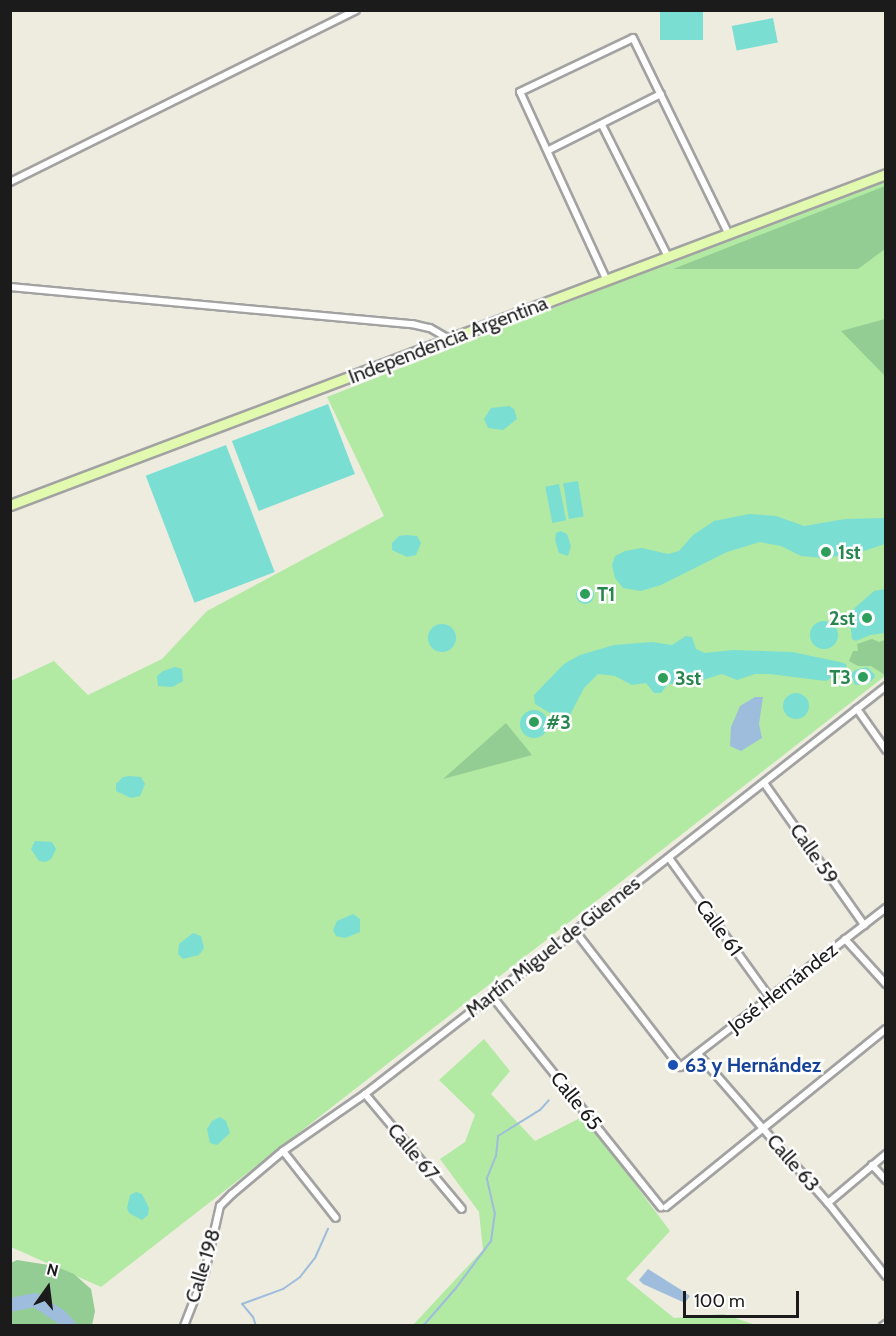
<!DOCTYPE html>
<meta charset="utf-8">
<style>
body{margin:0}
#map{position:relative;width:896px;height:1336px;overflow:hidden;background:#edecdf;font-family:Cabin,sans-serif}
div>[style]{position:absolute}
.grass>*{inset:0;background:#b2e9a3}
.forest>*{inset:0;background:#94cd93}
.pitch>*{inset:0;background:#7bded3;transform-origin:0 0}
.round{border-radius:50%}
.water>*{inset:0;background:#9ebddc}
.stream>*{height:2px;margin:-1px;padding:0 1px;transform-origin:1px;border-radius:1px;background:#9ebddc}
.river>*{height:14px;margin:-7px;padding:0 7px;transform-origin:7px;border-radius:7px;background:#9ebddc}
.roads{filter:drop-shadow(2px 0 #a2a2a2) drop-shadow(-2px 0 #a2a2a2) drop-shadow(0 2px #a2a2a2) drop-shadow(0 -2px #a2a2a2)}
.street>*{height:6px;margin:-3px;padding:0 3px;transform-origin:3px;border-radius:3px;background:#fff}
.secondary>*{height:9px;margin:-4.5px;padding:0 4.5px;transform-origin:4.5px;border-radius:4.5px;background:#e2fab0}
.dots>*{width:16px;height:16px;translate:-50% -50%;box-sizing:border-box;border:3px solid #fff;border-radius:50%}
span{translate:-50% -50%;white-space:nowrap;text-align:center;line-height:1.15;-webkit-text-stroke:5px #fff;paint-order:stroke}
.street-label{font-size:20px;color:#1b1b1b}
.leisure-label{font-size:20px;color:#27864d;font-weight:700}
.left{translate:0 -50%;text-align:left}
.right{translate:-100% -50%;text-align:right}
.transit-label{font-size:20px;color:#164399;font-weight:700}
.frame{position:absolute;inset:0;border:12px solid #1b1b1b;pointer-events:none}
.north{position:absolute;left:18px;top:1258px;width:60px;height:60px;-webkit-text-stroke:4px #fff;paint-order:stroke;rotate:14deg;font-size:16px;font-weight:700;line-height:24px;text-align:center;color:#1b1b1b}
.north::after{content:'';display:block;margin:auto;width:21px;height:27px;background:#1b1b1b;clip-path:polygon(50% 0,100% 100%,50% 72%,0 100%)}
.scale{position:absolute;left:683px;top:1291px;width:116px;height:27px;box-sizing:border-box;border:3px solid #1b1b1b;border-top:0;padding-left:8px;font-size:18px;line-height:21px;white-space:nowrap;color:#1b1b1b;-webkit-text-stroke:4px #fff;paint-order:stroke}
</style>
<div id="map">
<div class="grass">
<div style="clip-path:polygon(885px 178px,885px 676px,101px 1287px,11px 1247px,11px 681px,54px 661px,88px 695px,162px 659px,207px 611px,384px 516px,327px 397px)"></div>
<div style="clip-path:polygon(484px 1039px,510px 1071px,491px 1094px,535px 1141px,584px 1116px,670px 1231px,626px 1279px,674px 1318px,723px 1314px,756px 1325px,412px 1326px,483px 1250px,479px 1212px,440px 1159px,465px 1142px,475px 1115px,439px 1080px)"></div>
</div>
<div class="forest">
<div style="clip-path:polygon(885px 186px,885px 249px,858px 269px,673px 269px)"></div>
<div style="clip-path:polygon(885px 319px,886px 319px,885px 376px,841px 331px)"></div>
<div style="clip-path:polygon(872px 639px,879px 642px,885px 640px,885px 675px,871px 666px,858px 666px,849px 661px,853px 651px,858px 651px,857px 644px)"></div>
<div style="clip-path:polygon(506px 723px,532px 755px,443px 779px)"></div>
<div style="clip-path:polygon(17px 1260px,55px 1266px,74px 1274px,91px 1289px,95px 1311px,92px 1325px,11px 1325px,11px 1263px)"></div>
</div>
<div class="pitch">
<div style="left:660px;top:11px;width:43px;height:29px"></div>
<div style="left:773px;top:18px;width:25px;height:42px;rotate:79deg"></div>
<div style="left:328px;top:404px;width:75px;height:103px;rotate:69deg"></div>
<div style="clip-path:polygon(509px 406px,514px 409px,517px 419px,503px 430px,488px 428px,484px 419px,491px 408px)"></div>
<div style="left:226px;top:445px;width:136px;height:86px;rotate:69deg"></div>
<div style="left:578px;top:481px;width:36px;height:15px;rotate:81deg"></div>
<div style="left:559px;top:484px;width:37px;height:14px;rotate:79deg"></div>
<div style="clip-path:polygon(749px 514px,776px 516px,804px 526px,845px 519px,885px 518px,885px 544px,858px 553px,824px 558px,801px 556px,781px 546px,760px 542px,727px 552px,661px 585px,641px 591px,623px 588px,615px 578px,612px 565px,615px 556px,625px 551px,642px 548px,668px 554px,679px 551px,693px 535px,714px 521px)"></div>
<div style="clip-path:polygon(561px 531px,567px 534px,571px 546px,568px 556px,559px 553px,555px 540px,556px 533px)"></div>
<div style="clip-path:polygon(406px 535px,417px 536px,421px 543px,416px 555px,407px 557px,392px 550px,392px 543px,399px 536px)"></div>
<div class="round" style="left:576px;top:586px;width:18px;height:18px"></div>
<div style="clip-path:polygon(885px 589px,885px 633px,870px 635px,856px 641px,852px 639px,849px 613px,874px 591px)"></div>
<div class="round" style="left:810px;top:621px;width:28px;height:28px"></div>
<div class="round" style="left:428px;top:624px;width:28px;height:28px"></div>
<div style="clip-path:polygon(686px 636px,692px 637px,696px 649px,705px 653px,733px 650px,792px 652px,840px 662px,846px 664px,847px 669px,846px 673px,839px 673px,826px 681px,769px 674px,755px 674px,737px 680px,722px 674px,693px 683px,668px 684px,661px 693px,654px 693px,646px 683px,632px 685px,615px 676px,598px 674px,584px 688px,570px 715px,563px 721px,535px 704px,534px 695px,564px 664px,580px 655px,614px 645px,652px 642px,672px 645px)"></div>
<div style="clip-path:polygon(175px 667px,182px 669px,183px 681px,172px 687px,158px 686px,157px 676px,163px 671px)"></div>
<div style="clip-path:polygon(867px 667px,875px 675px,874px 678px,868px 684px,855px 685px,851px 674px,855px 670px)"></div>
<div class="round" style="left:783px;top:693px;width:26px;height:26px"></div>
<div class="round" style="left:520px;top:710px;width:28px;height:28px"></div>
<div style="clip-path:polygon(130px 776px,141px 777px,145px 784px,140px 796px,131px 798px,116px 791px,116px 784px,123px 777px)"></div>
<div style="clip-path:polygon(35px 841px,52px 842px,56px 849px,51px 859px,46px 862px,39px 861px,31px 849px)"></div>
<div style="clip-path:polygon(353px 914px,360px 919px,360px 932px,345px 938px,336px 936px,333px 930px,337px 921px)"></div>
<div style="clip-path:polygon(193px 933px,201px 936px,204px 948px,199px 955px,183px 959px,178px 954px,179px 944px)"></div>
<div style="clip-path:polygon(220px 1117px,226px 1121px,230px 1133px,217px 1145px,210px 1143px,207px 1129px,212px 1121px)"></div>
<div style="clip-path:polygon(136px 1192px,142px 1194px,149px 1208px,148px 1215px,142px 1220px,129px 1213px,127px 1208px,130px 1195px)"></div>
</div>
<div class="water">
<div style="clip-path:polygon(755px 697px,763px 697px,759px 724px,762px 738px,741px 751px,730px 746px,731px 727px,740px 706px)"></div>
<div style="clip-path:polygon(648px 1269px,686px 1293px,690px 1296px,685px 1303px,643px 1284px,639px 1280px)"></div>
</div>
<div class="stream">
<div style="left:256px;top:1326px;width:9px;rotate:-108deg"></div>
<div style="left:253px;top:1317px;width:17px;rotate:-130deg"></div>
<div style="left:242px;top:1304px;width:44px;rotate:-20.1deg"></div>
<div style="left:283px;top:1289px;width:21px;rotate:-35deg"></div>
<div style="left:300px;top:1277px;width:24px;rotate:-52deg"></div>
<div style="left:315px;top:1258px;width:32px;rotate:-66deg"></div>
<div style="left:423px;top:1326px;width:50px;rotate:-49deg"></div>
<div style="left:456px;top:1288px;width:59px;rotate:-53.3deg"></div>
<div style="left:491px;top:1241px;width:27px;rotate:-82deg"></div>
<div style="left:495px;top:1214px;width:37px;rotate:-103deg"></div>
<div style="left:487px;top:1178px;width:24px;rotate:-68deg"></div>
<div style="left:496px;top:1156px;width:20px;rotate:-84deg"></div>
<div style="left:498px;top:1136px;width:49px;rotate:-31.8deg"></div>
<div style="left:540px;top:1110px;width:13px;rotate:-48deg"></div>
</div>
<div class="river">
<div style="left:10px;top:1305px;width:25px;rotate:-11deg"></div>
<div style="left:35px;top:1300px;width:30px;rotate:33deg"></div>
<div style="left:60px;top:1316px;width:13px;rotate:48deg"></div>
</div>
<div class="roads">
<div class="street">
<div style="left:602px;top:125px;width:148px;rotate:63.4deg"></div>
<div style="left:549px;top:150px;width:125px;rotate:-26.6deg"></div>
<div style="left:10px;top:182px;width:386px;rotate:-26.4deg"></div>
<div style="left:607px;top:281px;width:208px;rotate:-114.7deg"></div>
<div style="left:520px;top:92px;width:125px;rotate:-25.5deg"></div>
<div style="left:633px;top:38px;width:219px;rotate:64deg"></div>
<div style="left:10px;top:287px;width:404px;rotate:5.3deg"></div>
<div style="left:412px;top:324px;width:18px;rotate:13deg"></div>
<div style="left:430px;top:328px;width:22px;rotate:30deg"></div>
<div style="left:857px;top:709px;width:50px;rotate:54.7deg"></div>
<div style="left:764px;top:783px;width:174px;rotate:54.8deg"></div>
<div style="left:669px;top:858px;width:173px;rotate:54.2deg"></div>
<div style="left:575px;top:931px;width:172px;rotate:52.3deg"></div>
<div style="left:680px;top:1067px;width:260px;rotate:-37.7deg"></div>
<div style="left:845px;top:939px;width:61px;rotate:47.7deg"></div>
<div style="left:491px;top:995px;width:272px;rotate:51.3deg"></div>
<div style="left:698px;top:1054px;width:198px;rotate:48.9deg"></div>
<div style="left:828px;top:1203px;width:93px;rotate:51.5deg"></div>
<div style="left:365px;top:1094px;width:150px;rotate:49.9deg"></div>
<div style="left:283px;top:1151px;width:85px;rotate:51.7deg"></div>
<div style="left:872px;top:1165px;width:21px;rotate:47deg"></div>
<div style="left:828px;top:1203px;width:76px;rotate:-40.2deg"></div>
<div style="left:666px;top:1207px;width:283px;rotate:-39deg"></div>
<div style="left:184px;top:1326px;width:58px;rotate:-68.7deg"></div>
<div style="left:205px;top:1272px;width:68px;rotate:-77.2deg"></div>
<div style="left:220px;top:1206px;width:17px;rotate:-45deg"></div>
<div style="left:232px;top:1194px;width:67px;rotate:-40.1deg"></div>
<div style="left:283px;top:1151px;width:100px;rotate:-34.8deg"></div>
<div style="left:365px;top:1094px;width:266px;rotate:-37.8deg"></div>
<div style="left:575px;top:931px;width:396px;rotate:-38.2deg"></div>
<div style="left:883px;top:1326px;width:4px;rotate:-34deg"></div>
</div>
<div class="secondary">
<div style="left:10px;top:505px;width:936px;rotate:-20.7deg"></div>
</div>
</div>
<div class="dots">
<div style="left:826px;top:552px;background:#2e9e5b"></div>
<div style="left:585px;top:594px;background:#2e9e5b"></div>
<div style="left:867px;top:618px;background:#2e9e5b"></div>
<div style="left:863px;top:677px;background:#2e9e5b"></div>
<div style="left:663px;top:678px;background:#2e9e5b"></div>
<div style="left:534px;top:722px;background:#2e9e5b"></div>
<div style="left:673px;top:1065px;background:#1a4fb4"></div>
</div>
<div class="street-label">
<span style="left:448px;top:340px;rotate:-21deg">Independencia Argentina</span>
<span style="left:814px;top:854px;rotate:55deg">Calle 59</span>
<span style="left:719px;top:928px;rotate:54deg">Calle 61</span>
<span style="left:553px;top:947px;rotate:-38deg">Martín Miguel de Güemes</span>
<span style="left:783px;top:988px;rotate:-38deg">José Hernández</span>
<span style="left:576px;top:1101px;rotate:51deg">Calle 65</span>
<span style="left:413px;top:1152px;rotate:50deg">Calle 67</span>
<span style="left:793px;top:1163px;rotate:49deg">Calle 63</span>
<span style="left:203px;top:1266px;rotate:-73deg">Calle 198</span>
</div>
<div class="leisure-label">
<span class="left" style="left:838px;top:552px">1st</span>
<span class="left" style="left:597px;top:594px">T1</span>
<span class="right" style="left:855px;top:618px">2st</span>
<span class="right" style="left:851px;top:677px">T3</span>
<span class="left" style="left:675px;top:678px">3st</span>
<span class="left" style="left:546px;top:722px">#3</span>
</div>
<div class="transit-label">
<span class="left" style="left:685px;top:1065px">63 y Hernández</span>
</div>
<div class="frame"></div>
<div class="north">N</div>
<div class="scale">100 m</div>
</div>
